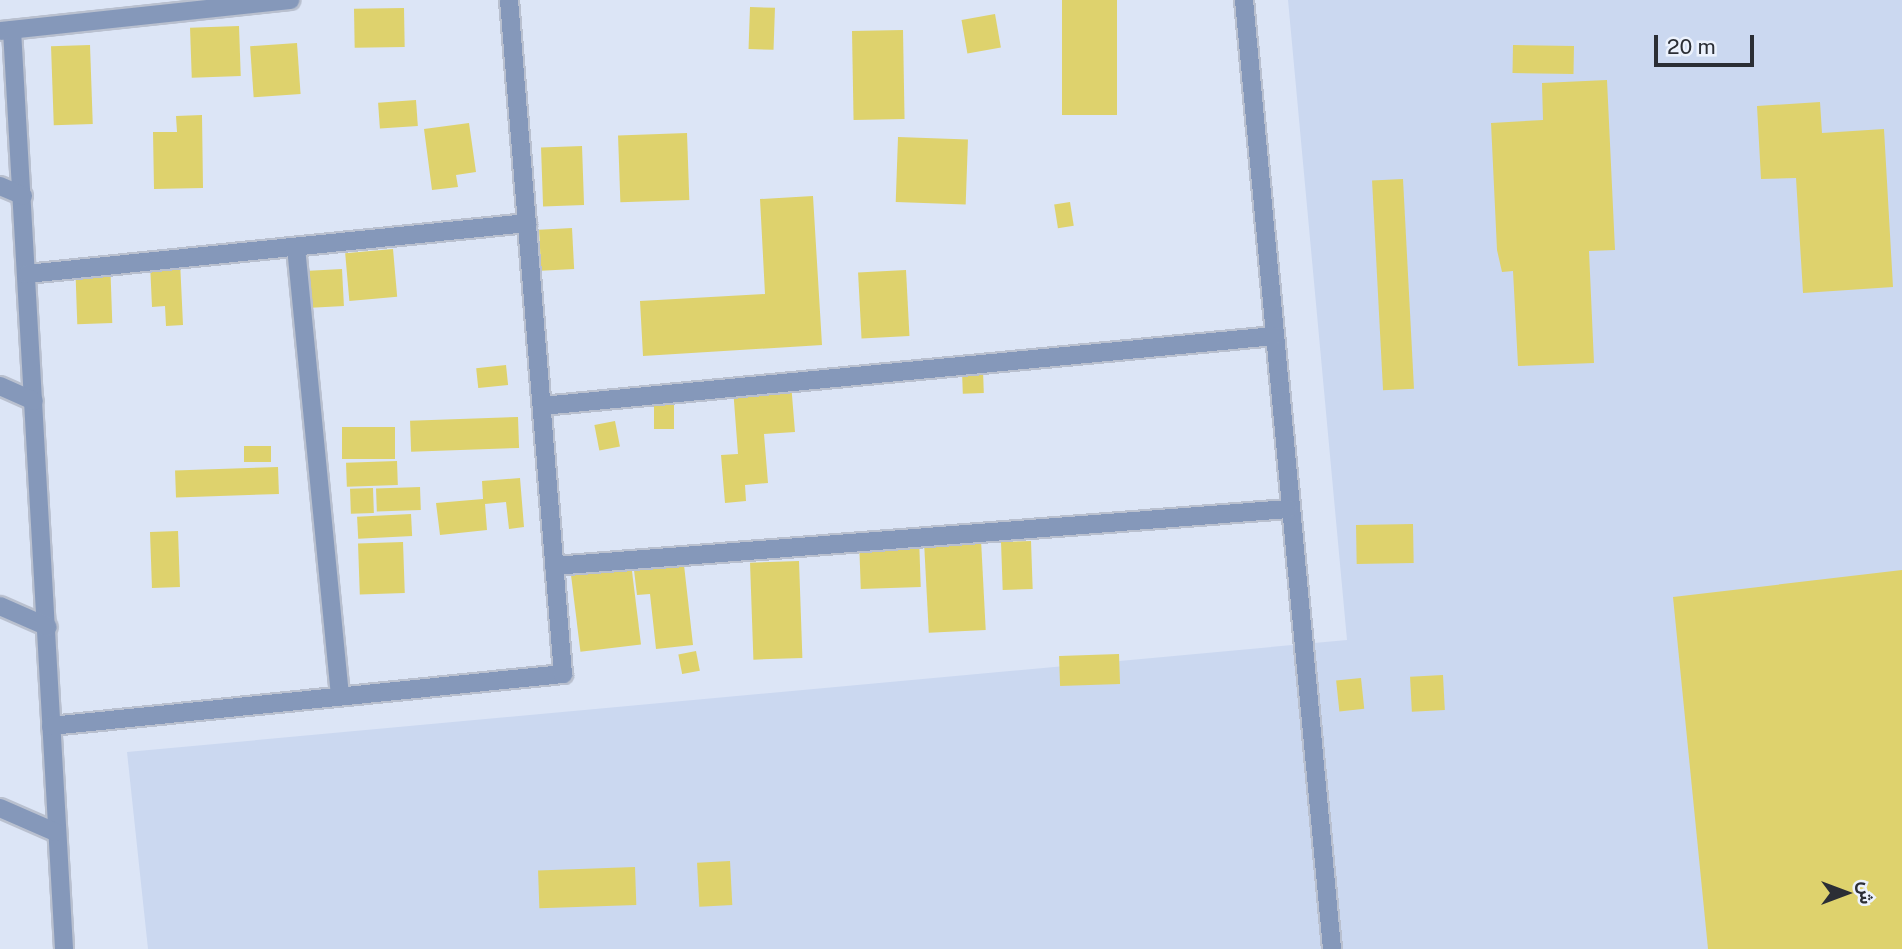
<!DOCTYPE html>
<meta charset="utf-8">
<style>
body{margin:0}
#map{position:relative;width:1902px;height:949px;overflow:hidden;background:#dce5f6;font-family:"Public Sans",Vazirmatn,sans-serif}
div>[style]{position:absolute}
.built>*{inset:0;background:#cbd8f0}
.building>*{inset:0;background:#ded26d;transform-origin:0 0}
.roads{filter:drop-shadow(2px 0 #b9c0cf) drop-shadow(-2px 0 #b9c0cf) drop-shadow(0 2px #b9c0cf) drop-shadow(0 -2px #b9c0cf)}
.minor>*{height:18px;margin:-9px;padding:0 9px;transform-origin:9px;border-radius:9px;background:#8598ba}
span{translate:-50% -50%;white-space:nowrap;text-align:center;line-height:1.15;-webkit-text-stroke:7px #ecf2fd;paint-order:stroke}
.north{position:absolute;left:1811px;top:858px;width:70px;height:70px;-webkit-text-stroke:5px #ecf2fd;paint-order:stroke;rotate:90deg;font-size:19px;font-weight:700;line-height:28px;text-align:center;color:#2b2e35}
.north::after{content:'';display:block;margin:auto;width:24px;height:32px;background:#2b2e35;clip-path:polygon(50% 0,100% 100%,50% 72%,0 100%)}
.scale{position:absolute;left:1654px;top:35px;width:100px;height:32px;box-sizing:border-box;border:4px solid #2b2e35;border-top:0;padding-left:9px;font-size:21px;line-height:24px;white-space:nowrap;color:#2b2e35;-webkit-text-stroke:5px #ecf2fd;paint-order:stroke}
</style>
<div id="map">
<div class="built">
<div style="clip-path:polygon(1288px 0,1902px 0,1902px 949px,148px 949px,127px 752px,1347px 640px)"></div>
</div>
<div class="building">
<div style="left:1062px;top:0;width:55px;height:115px"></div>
<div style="left:750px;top:7px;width:25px;height:42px;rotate:2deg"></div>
<div style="left:404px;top:8px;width:39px;height:50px;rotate:89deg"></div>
<div style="left:995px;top:14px;width:34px;height:34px;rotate:80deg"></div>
<div style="left:239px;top:26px;width:50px;height:49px;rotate:88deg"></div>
<div style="left:903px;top:30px;width:89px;height:51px;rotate:89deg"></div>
<div style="left:297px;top:43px;width:51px;height:47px;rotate:86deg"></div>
<div style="left:90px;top:45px;width:79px;height:39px;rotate:88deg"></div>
<div style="left:1513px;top:45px;width:61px;height:28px;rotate:1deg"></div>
<div style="clip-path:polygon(1607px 80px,1615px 250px,1589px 251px,1594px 363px,1518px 366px,1513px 271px,1502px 272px,1497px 250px,1491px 123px,1543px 120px,1542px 83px)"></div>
<div style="left:416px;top:100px;width:26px;height:38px;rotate:86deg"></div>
<div style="clip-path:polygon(1820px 102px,1822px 133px,1884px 129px,1893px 287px,1803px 293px,1796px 178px,1761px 179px,1757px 106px)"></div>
<div style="clip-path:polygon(202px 115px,203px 188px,154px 189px,153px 132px,177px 132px,176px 116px)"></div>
<div style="clip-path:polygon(469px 123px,476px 172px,456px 175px,458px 187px,432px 190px,424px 129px)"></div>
<div style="left:687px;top:133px;width:67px;height:69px;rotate:88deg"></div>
<div style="left:898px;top:137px;width:70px;height:65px;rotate:2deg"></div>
<div style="left:582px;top:146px;width:59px;height:41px;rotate:88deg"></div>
<div style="left:1403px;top:179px;width:210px;height:31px;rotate:87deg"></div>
<div style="clip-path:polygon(813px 196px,822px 345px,643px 356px,640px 301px,765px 294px,760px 199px)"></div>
<div style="left:1070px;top:202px;width:24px;height:16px;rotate:81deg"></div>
<div style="left:572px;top:228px;width:41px;height:33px;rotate:87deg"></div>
<div style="left:393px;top:249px;width:48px;height:48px;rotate:85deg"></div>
<div style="left:110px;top:258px;width:65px;height:35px;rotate:88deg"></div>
<div style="clip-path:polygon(180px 261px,183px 325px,166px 326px,165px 306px,152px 307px,150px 263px)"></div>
<div style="left:342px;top:269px;width:37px;height:42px;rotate:87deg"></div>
<div style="left:906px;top:270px;width:66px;height:48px;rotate:87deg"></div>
<div style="left:506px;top:365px;width:20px;height:30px;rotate:84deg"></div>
<div style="left:983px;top:370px;width:23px;height:21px;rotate:88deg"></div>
<div style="clip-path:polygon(791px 383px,795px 432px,764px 434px,768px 483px,745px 485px,746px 501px,725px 503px,721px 455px,738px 454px,733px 388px)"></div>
<div style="left:654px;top:397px;width:20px;height:32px"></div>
<div style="left:518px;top:417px;width:31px;height:108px;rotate:88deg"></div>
<div style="left:615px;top:421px;width:26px;height:21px;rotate:79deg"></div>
<div style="left:342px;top:427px;width:53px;height:32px"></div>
<div style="left:271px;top:446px;width:16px;height:27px;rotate:90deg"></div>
<div style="left:397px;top:461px;width:24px;height:51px;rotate:88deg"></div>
<div style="left:278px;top:467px;width:27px;height:103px;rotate:88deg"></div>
<div style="clip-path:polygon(520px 478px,524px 527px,509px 529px,506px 502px,485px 504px,487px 530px,440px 535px,436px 503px,483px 499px,482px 481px)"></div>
<div style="left:420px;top:487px;width:23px;height:44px;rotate:88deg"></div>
<div style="left:373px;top:488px;width:25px;height:23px;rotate:88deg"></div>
<div style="left:411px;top:514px;width:22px;height:54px;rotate:87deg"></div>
<div style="left:1413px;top:524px;width:39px;height:57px;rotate:89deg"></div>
<div style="left:178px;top:531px;width:56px;height:28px;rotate:88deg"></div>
<div style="left:919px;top:537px;width:50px;height:60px;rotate:88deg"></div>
<div style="left:981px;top:540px;width:90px;height:57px;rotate:87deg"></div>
<div style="left:1031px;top:541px;width:48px;height:30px;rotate:88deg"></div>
<div style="left:403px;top:542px;width:51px;height:45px;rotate:88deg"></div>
<div style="clip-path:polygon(683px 556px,693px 645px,656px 649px,650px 594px,637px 595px,633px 562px)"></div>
<div style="left:799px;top:561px;width:97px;height:49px;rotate:88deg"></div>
<div style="left:631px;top:563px;width:82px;height:61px;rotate:83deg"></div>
<div style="clip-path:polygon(1902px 570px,1902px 949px,1708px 949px,1673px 597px)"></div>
<div style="left:696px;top:651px;width:20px;height:18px;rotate:79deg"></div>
<div style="left:1119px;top:654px;width:30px;height:60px;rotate:88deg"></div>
<div style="left:1443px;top:675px;width:35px;height:33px;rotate:87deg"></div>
<div style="left:1361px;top:678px;width:31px;height:25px;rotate:84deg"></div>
<div style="left:730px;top:861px;width:44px;height:33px;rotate:87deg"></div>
<div style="left:635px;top:867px;width:38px;height:97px;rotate:88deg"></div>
</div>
<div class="roads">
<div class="minor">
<div style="left:1244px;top:0;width:953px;rotate:84.7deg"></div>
<div style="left:12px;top:30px;width:920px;rotate:86.76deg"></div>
<div style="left:1px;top:31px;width:291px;rotate:-6.1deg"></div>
<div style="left:0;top:186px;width:25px;rotate:23deg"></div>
<div style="left:296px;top:247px;width:451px;rotate:84.4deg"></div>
<div style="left:27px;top:274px;width:503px;rotate:-5.82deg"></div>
<div style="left:0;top:386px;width:37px;rotate:24deg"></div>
<div style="left:542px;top:406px;width:735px;rotate:-5.46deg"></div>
<div style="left:554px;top:566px;width:736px;rotate:-4.44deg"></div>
<div style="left:0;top:606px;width:52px;rotate:23.6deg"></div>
<div style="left:51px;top:726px;width:515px;rotate:-5.8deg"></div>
<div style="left:563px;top:674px;width:676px;rotate:-94.58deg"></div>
<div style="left:0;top:808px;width:60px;rotate:23.6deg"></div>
</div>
</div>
<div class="north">ش</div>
<div class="scale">20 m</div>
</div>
